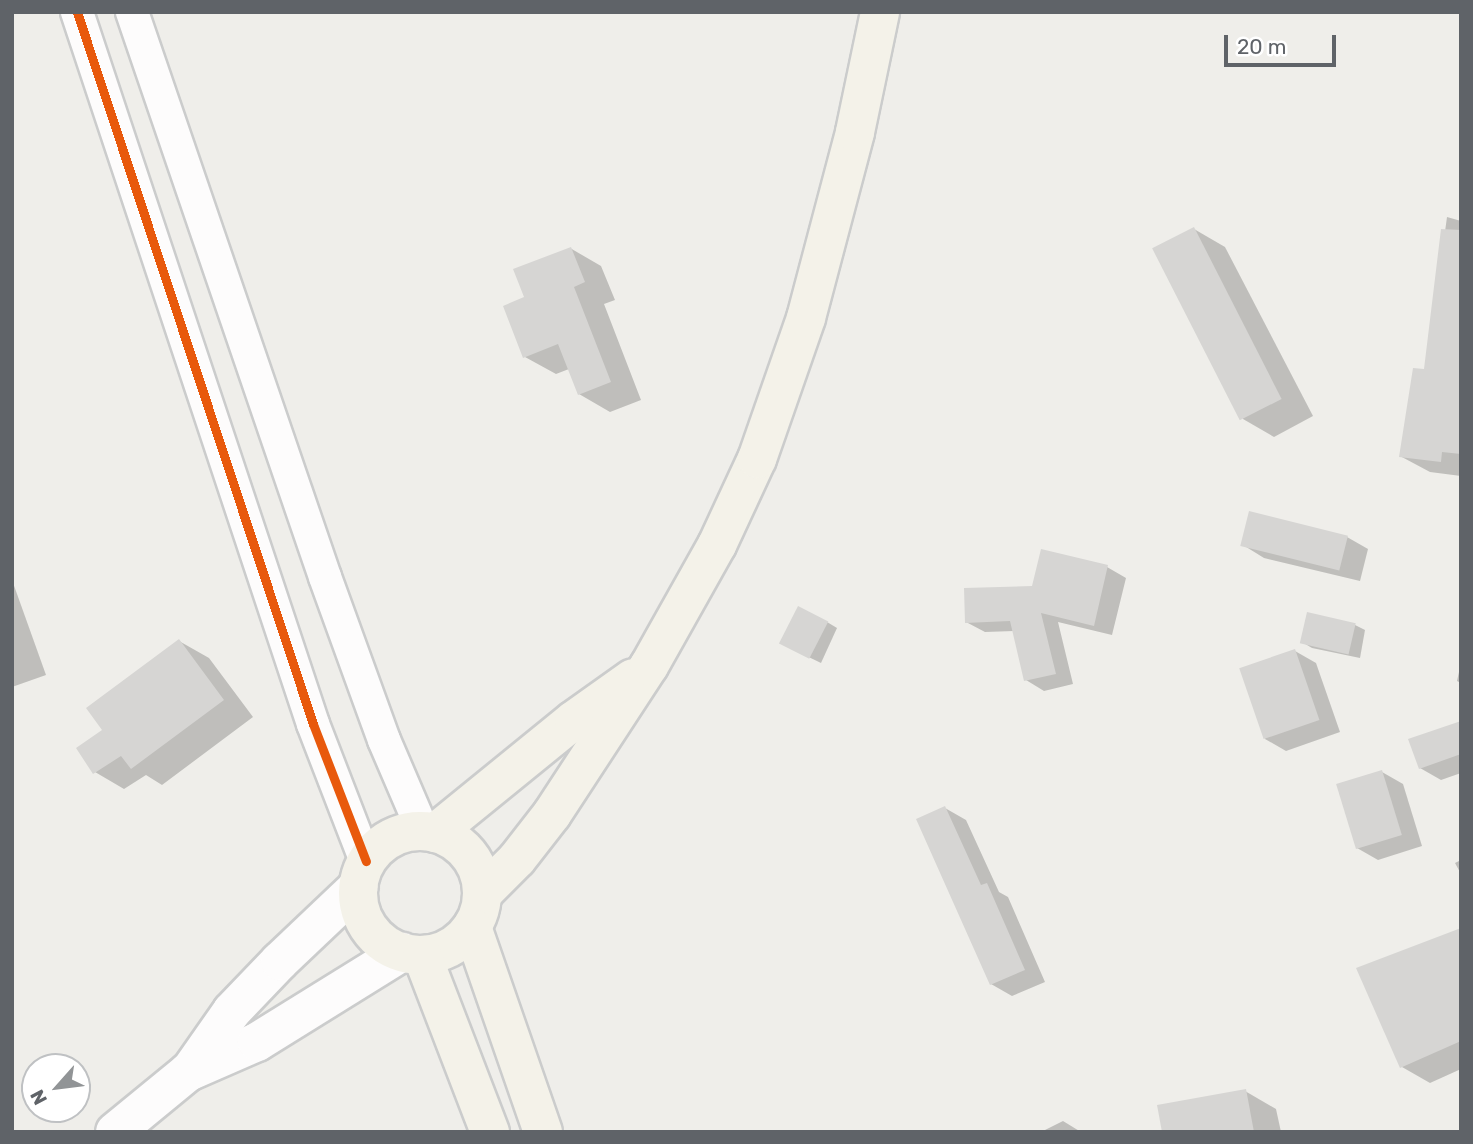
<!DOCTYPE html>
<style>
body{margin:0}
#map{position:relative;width:1473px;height:1144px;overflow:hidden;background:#efeeea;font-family:Rubik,sans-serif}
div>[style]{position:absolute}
.shadow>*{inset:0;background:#0003}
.building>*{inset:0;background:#d6d5d3;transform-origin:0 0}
.roads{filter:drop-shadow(2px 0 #cbcccc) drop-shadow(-2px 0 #cbcccc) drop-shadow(0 2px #cbcccc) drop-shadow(0 -2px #cbcccc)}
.street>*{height:32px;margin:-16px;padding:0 16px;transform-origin:16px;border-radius:16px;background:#fdfcfc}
.secondary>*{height:38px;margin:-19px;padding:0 19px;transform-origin:19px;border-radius:19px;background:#fdfcfc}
.primary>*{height:38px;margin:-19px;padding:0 19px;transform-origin:19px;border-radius:19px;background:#f4f2e9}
.primary>.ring{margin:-19px;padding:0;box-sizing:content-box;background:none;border:38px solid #f4f2e9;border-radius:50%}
.cycleway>*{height:9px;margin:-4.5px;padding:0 4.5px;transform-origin:4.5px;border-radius:4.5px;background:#e8590c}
span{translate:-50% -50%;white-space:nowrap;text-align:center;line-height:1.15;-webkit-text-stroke:5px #fff;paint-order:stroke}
.frame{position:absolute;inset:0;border:14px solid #5f6368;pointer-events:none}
.north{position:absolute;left:21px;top:1053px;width:70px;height:70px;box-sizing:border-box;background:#fff;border:2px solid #bfc1c3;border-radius:50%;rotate:242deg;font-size:19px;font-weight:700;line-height:28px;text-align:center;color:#5f6368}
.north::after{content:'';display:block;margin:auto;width:24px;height:32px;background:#919496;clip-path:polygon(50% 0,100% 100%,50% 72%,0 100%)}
.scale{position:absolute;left:1224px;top:35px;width:112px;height:32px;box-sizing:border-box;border:4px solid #5f6368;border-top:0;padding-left:9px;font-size:21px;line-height:24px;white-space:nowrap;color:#5f6368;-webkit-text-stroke:5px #fff;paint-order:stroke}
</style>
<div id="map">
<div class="shadow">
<div style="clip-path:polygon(1447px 217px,1461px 221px,1461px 476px,1430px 472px,1400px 456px,1426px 371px)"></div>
<div style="clip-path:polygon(1194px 229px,1225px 247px,1313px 416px,1274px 437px,1243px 419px)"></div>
<div style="clip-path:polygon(570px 248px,601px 266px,615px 300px,604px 304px,641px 400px,610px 412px,579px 394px,569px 369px,556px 374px,525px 357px,526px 298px)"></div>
<div style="clip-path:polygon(1347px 537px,1368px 549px,1360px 581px,1264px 558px,1243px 545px)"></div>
<div style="clip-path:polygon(1107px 567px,1126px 578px,1112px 635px,1058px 622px,1073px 684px,1044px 691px,1026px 680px,1014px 631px,985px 632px,966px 622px,1033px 588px)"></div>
<div style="clip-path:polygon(12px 580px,46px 675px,12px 687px)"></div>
<div style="clip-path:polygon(827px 622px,837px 628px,821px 663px,792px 649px)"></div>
<div style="clip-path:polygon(1355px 625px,1365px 630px,1360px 658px,1312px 648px,1302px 642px)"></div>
<div style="clip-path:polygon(179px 641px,209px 658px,253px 717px,162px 785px,146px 775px,124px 789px,95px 772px,105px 731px)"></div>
<div style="clip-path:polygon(1295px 651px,1316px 663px,1340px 732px,1286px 751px,1265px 739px)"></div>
<div style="clip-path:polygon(1461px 663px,1461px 683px,1457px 681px)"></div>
<div style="clip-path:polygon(1461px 723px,1461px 773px,1441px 780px,1420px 768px)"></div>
<div style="clip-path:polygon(1382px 772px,1403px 784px,1422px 846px,1378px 860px,1357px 848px)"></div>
<div style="clip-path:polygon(945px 808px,966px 820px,999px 892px,1008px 897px,1045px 982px,1012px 996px,991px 984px)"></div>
<div style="clip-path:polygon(1461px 860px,1461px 874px,1455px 863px)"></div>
<div style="clip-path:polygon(1461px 929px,1461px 1069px,1430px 1083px,1402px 1067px)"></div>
<div style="clip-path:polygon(1245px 1091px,1276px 1109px,1281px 1132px,1164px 1132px)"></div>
<div style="clip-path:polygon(1063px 1121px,1081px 1132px,1041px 1132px)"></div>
</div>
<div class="building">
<div style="left:1194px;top:227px;width:193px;height:47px;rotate:63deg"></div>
<div style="clip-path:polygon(1441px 229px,1461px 230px,1461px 454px,1442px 452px,1441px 462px,1399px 457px,1413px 368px,1424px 369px)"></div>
<div style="clip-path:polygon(571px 247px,585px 282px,574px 287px,611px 382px,578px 395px,558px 344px,523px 358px,503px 306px,524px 297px,513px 269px)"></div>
<div style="left:1249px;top:511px;width:102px;height:36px;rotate:14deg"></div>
<div style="clip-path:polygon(1041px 549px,1108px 565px,1094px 626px,1041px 613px,1056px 674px,1024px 681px,1010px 621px,965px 623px,964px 588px,1032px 586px)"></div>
<div style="left:798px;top:606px;width:34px;height:42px;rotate:27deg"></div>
<div style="left:1307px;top:612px;width:50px;height:32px;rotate:13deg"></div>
<div style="clip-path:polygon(179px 639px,224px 700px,131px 769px,121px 756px,93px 774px,76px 748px,102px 730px,86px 708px)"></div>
<div style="left:1295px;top:649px;width:75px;height:59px;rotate:71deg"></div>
<div style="clip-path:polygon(1461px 721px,1461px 754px,1419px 769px,1408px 739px)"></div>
<div style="left:1382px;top:770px;width:68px;height:48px;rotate:73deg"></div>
<div style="clip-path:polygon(945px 806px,981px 885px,987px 883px,1025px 970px,990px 985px,916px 819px)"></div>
<div style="clip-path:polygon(1461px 928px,1461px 1041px,1400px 1068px,1356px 968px)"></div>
<div style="clip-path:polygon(1246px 1089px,1254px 1132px,1162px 1132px,1157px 1105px)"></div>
</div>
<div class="roads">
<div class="street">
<div style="left:77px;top:12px;width:750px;rotate:71.66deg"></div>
<div style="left:313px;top:724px;width:147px;rotate:68.9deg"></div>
<div style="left:132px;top:12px;width:597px;rotate:71.14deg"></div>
<div style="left:325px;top:577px;width:173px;rotate:70.1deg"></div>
<div style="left:384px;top:740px;width:99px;rotate:66.8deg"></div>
</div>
<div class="secondary">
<div style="left:190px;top:1071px;width:73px;rotate:-55deg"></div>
<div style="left:232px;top:1011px;width:69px;rotate:-46.2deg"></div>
<div style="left:280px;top:961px;width:108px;rotate:-43.5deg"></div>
<div style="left:115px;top:1132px;width:94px;rotate:-39.4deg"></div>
<div style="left:188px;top:1072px;width:75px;rotate:-23.5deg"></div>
<div style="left:257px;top:1042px;width:171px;rotate:-31.8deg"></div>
</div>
<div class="primary">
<div class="ring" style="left:358px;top:831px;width:86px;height:86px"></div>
<div style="left:435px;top:833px;width:179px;rotate:-39.1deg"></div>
<div style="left:574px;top:720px;width:72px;rotate:-35.4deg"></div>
<div style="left:482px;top:894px;width:49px;rotate:-45deg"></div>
<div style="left:517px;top:859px;width:57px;rotate:-52.1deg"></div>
<div style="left:552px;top:814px;width:177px;rotate:-56.8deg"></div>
<div style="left:649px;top:666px;width:139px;rotate:-60.7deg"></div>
<div style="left:717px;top:545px;width:95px;rotate:-65.1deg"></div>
<div style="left:757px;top:459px;width:149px;rotate:-70.8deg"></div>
<div style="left:806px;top:318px;width:192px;rotate:-75.2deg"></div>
<div style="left:855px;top:132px;width:123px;rotate:-78.2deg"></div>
<div style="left:472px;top:927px;width:217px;rotate:70.9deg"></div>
<div style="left:422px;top:955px;width:190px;rotate:69deg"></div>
</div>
</div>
<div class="cycleway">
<div style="left:77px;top:12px;width:750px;rotate:71.66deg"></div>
<div style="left:313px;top:724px;width:147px;rotate:68.9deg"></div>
</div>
<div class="frame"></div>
<div class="north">N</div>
<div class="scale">20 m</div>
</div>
